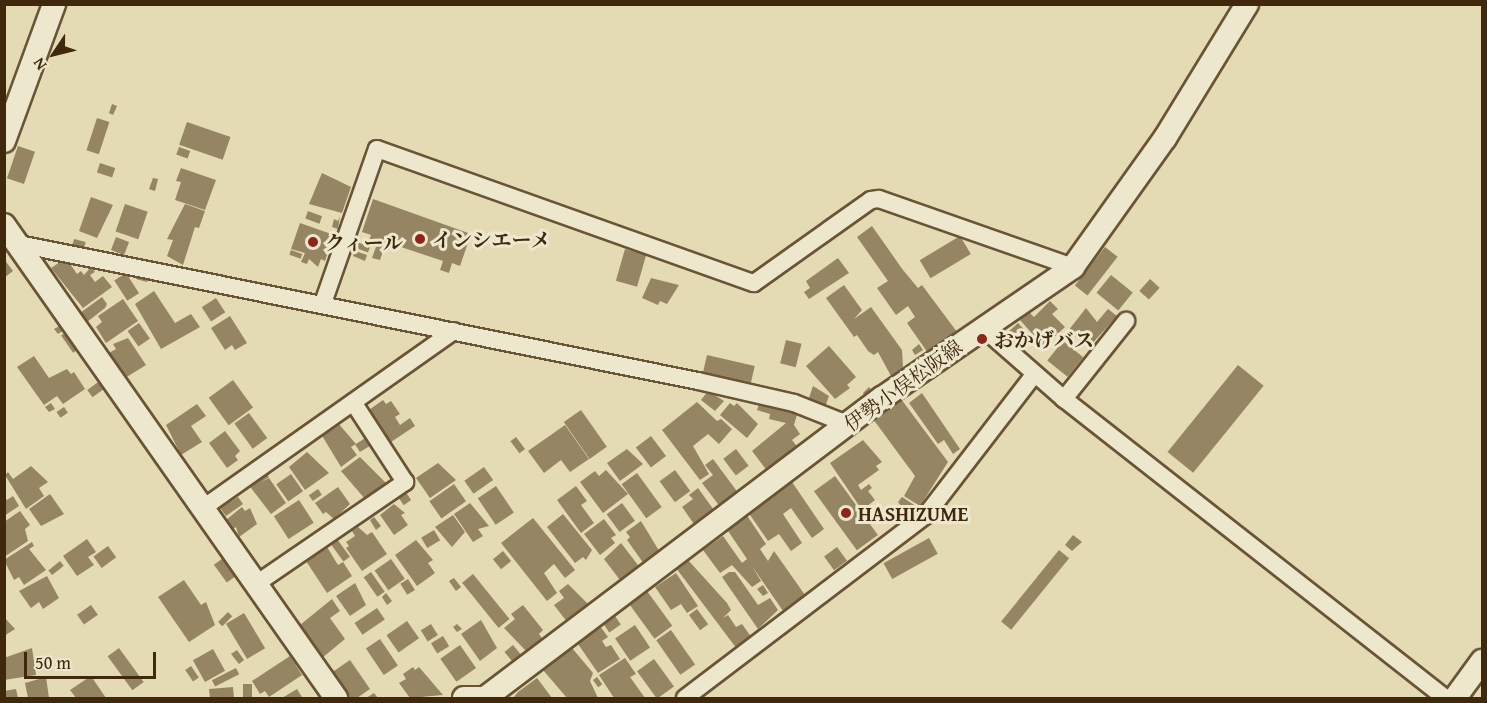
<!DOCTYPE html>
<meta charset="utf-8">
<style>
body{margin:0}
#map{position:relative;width:1487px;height:703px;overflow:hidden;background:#e4dab4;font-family:"Gentium Book Plus","Noto Serif JP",serif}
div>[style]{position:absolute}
.building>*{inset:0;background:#958563;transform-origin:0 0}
.roads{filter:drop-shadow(2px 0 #695436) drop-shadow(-2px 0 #695436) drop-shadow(0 2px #695436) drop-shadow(0 -2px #695436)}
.street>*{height:16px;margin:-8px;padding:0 8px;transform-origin:8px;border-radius:8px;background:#ede7ce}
.secondary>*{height:22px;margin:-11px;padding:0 11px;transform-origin:11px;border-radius:11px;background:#ede7ce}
.dots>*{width:16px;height:16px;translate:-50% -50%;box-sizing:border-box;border:3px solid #ede7ce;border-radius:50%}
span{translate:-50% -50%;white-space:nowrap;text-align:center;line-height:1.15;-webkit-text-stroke:6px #ede7ce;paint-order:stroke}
.poi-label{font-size:20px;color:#40280c;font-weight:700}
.left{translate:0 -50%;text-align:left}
.street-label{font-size:20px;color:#40280c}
.frame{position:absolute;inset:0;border:6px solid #40280c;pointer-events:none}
.north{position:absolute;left:24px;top:24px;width:60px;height:60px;-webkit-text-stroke:4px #ede7ce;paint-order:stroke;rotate:235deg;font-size:16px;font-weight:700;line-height:24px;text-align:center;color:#40280c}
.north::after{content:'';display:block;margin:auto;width:21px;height:27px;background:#40280c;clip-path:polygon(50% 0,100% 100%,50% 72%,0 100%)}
.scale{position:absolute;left:24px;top:652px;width:132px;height:27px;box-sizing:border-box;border:3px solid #40280c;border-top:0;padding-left:8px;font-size:18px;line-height:21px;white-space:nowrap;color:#40280c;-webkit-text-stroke:4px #ede7ce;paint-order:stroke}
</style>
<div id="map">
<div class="building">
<div style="clip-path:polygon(112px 104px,117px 106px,113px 115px,109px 113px)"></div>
<div style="left:97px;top:118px;width:13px;height:34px;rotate:18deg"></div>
<div style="left:187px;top:122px;width:46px;height:24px;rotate:19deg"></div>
<div style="left:18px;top:146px;width:18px;height:34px;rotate:19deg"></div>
<div style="left:179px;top:147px;width:12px;height:8px;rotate:20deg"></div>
<div style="left:100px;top:163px;width:16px;height:10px;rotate:18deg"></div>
<div style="clip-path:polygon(181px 168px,216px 180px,205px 210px,175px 200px,181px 182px,176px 181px)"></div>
<div style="clip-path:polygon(322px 173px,351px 187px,342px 213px,309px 204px)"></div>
<div style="clip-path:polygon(153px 178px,158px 179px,155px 191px,149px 189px)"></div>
<div style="clip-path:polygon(91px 197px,113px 205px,97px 238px,79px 231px)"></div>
<div style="clip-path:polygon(373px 199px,471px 234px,460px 266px,452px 263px,449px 273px,440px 270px,443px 261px,386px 242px,380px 260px,372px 258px,376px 247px,368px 244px,371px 235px,362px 232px)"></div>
<div style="left:125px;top:204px;width:24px;height:29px;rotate:19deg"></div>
<div style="clip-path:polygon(185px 204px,205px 211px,199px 228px,195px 227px,183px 265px,167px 256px,173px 240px,167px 239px)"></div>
<div style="left:308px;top:211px;width:15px;height:8px;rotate:20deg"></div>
<div style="clip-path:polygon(340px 216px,338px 229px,332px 227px,334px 219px,338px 221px)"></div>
<div style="clip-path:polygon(300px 223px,334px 235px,325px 261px,321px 259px,318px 267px,309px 259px,307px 264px,301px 262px,305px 253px,291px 249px)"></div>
<div style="clip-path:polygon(872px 226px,903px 270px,918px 288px,922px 285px,957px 332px,928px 353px,907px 323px,915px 317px,908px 306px,896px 315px,877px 288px,888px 281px,857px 237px)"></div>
<div style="left:960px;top:236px;width:21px;height:47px;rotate:59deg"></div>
<div style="left:116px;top:237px;width:14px;height:14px;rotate:21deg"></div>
<div style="left:74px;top:239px;width:12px;height:6px;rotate:14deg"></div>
<div style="left:357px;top:242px;width:14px;height:6px;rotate:21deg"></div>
<div style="left:1105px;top:247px;width:16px;height:49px;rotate:38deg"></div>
<div style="left:625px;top:249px;width:22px;height:33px;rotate:16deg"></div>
<div style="left:291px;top:250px;width:12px;height:5px;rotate:20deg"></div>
<div style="clip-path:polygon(355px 251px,367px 255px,365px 261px,353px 256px)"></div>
<div style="clip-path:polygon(66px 258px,77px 274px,81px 271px,84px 275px,91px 267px,95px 272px,90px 275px,95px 282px,103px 276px,112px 287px,83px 308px,51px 268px)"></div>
<div style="clip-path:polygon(838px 258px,849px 273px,809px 299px,804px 292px,810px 288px,806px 281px)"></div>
<div style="clip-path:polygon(4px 259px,13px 271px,4px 278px)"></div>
<div style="left:126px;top:273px;width:24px;height:14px;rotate:57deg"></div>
<div style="clip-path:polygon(137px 274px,149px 278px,147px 282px,136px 279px)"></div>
<div style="left:1111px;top:275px;width:28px;height:23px;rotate:39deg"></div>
<div style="clip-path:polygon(651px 278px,679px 285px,667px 304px,660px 301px,658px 305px,642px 298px)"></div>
<div style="left:1150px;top:279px;width:13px;height:16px;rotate:42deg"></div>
<div style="clip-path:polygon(844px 285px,862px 310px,854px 319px,871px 307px,902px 350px,903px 367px,891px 376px,878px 352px,874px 355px,868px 351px,857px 335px,854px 337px,826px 298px)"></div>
<div style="clip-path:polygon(154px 291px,175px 323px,191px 314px,200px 327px,161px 349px,135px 304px)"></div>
<div style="clip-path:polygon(102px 297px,107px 304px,105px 308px,87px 322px,80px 313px)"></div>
<div style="left:216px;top:298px;width:17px;height:17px;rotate:57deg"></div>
<div style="clip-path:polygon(123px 299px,138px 321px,106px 343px,96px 327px,102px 322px,98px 316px)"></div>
<div style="clip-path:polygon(1050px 301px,1058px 309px,1052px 314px,1065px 327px,1044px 347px,1020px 320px,1029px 312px,1034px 317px)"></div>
<div style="clip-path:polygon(1086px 308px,1097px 322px,1108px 309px,1117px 316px,1089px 347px,1068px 331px)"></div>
<div style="clip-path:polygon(230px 316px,247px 343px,235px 350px,232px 345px,225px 350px,211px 328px)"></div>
<div style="left:139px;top:323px;width:19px;height:14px;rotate:55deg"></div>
<div style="left:1018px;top:323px;width:21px;height:15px;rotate:47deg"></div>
<div style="clip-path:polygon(63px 324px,66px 329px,58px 334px,54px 329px)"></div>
<div style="left:66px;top:332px;width:21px;height:6px;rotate:55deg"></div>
<div style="clip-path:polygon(128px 338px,146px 365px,125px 378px,109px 353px,116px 349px,113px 344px)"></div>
<div style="left:786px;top:340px;width:16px;height:24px;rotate:14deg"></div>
<div style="left:1063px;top:341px;width:26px;height:25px;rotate:39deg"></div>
<div style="clip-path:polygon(919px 344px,923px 350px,915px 355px,912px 350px)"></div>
<div style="clip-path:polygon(829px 346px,856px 377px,847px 385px,850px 388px,835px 399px,806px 366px)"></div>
<div style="left:707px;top:355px;width:49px;height:20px;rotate:13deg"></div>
<div style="clip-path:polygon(34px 356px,49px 378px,67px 369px,71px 374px,74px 372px,85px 389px,63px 404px,57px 396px,44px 405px,17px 367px)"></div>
<div style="left:1238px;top:365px;width:33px;height:112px;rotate:39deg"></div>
<div style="left:101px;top:380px;width:9px;height:17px;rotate:54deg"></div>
<div style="left:233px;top:380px;width:34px;height:30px;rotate:54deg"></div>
<div style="clip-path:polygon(813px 386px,829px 396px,825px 407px,808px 401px)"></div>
<div style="clip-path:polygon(869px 387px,872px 391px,865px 396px,863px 393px)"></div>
<div style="clip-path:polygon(708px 391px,724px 401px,715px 411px,701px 400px)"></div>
<div style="clip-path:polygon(922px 393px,960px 449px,953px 454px,944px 440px,938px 444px,909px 403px)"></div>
<div style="clip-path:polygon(901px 399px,948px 462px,920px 506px,904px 496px,915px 476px,873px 419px)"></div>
<div style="clip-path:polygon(383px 400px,386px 404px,391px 401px,400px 414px,395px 417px,400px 425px,410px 418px,415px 426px,388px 444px,366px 412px)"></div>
<div style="clip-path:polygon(760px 401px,798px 411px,794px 425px,800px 434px,792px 440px,799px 449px,768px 472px,752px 451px,786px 423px,769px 419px,770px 414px,757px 410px)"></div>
<div style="clip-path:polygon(697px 402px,717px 421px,721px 419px,732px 429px,719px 444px,708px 434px,693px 446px,709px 474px,700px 480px,662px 430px)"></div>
<div style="clip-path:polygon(51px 403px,55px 409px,49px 412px,45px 407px)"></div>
<div style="clip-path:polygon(730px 403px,734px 406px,737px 403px,758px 424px,747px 438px,720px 415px)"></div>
<div style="clip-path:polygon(197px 404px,206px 416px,191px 426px,202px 442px,181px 455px,166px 425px)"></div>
<div style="left:64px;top:407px;width:7px;height:9px;rotate:56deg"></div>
<div style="left:581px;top:410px;width:45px;height:21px;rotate:55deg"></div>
<div style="left:249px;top:413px;width:31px;height:18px;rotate:54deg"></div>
<div style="clip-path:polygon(337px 422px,356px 444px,351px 447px,357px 455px,341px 467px,321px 434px)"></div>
<div style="clip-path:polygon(565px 425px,589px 459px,570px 472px,561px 460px,544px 473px,528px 451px)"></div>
<div style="clip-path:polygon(225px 431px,240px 451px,235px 456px,238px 460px,227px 468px,209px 443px)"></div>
<div style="left:651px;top:436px;width:25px;height:19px;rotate:53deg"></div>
<div style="left:367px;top:437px;width:9px;height:14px;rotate:58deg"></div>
<div style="left:516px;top:437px;width:15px;height:7px;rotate:53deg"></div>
<div style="clip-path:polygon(863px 440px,882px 462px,876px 466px,879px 470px,858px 485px,861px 490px,869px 484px,872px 488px,868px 491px,875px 500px,862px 510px,830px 463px)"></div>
<div style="clip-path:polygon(627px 449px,643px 464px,620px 481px,607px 463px)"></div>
<div style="left:736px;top:449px;width:21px;height:16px;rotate:53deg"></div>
<div style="clip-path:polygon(307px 452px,329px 473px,305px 490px,289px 467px)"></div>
<div style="clip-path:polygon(360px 457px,386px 483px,365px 499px,341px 471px)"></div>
<div style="clip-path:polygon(713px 459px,739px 494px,721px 508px,702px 483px,713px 475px,705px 465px)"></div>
<div style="clip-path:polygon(438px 463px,456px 480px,430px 498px,416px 478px)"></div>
<div style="clip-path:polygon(31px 466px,48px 482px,39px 488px,44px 496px,26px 509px,5px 475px,8px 472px,13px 479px)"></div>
<div style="left:484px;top:467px;width:16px;height:24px;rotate:55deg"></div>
<div style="clip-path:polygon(606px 470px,628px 494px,603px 513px,580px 482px,595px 471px,599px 476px)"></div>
<div style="left:675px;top:470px;width:26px;height:19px;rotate:54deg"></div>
<div style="clip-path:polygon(265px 472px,269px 477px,261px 482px,269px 478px,286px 503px,271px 514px,248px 484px)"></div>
<div style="left:637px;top:473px;width:42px;height:19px;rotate:54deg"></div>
<div style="left:291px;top:474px;width:21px;height:18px;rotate:55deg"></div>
<div style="left:835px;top:476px;width:73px;height:26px;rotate:54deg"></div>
<div style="clip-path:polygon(792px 482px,824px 529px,812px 538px,791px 508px,783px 514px,802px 543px,791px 551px,779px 534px,768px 541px,748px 512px)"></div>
<div style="left:454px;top:484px;width:21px;height:30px;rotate:55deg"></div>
<div style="left:496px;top:486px;width:32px;height:22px;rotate:56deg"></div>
<div style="clip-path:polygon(576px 486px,587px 501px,581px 505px,594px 523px,581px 533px,557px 500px)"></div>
<div style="clip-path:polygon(338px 487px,350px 504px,334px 519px,326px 512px,323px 514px,315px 503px)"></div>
<div style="clip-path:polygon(698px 488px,716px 513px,694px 524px,682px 507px,693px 499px,689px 495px)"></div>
<div style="left:318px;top:489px;width:7px;height:11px;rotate:56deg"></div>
<div style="left:405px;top:491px;width:11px;height:9px;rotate:56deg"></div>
<div style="clip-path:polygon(50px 494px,64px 514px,41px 526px,29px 509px)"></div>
<div style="clip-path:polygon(4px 496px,7px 500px,13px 496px,19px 506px,4px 516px)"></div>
<div style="clip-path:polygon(238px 497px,243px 504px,226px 516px,220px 508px)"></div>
<div style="clip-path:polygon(902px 497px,919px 508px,910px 518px,898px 502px)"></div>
<div style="left:299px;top:500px;width:27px;height:30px;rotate:57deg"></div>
<div style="clip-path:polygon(470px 503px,489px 526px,478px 529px,483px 536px,473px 542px,454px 514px)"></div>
<div style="left:622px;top:503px;width:22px;height:19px;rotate:54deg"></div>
<div style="clip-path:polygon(394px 504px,405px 513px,401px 515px,408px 525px,394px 535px,380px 515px)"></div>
<div style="clip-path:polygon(242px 507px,245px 511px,250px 508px,257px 524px,239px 537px,236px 527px,233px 529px,226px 520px)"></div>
<div style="clip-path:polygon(20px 511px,30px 525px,25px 529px,28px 541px,4px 557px,4px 522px)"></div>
<div style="clip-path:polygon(563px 514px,592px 550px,586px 560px,583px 557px,575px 563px,547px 527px)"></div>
<div style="clip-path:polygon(746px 514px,766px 544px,760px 549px,768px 561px,774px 551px,805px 595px,783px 611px,752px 566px,761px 581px,752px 587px,732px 565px,720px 573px,703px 550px,723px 536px,742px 563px,747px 559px,726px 528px)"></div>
<div style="clip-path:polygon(453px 515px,465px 532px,452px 547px,435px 527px)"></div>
<div style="clip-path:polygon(374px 517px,381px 526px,376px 530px,370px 520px)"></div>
<div style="clip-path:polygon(533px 518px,575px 570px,565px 578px,554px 564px,544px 573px,557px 593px,547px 601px,501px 543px)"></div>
<div style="clip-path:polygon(604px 519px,616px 535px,611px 538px,615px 543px,600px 555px,584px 534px)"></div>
<div style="clip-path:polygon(641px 521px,661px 554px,644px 564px,627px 540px,630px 537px,626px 532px)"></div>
<div style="clip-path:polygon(358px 527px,367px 535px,372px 532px,387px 554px,362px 571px,346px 548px,349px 546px,346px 542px,355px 536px,352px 531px)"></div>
<div style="left:434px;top:530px;width:12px;height:15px;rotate:59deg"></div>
<div style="clip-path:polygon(1073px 535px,1082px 542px,1072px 551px,1065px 545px)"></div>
<div style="left:929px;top:538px;width:18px;height:52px;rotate:61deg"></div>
<div style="clip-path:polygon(87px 539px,96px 552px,88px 557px,94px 565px,77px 576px,63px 556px)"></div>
<div style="left:337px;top:539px;width:22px;height:8px;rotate:54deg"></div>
<div style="clip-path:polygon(416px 540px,433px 560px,428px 563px,435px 573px,417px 586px,395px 555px)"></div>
<div style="clip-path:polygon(32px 542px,34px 546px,29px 549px,46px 570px,24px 585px,19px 577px,14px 580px,4px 560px)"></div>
<div style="clip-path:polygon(621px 543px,641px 569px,628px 579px,625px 575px,620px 580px,604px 559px)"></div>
<div style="left:108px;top:546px;width:14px;height:18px;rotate:54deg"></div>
<div style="clip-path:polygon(327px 547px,338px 565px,343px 562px,352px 576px,327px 593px,306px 561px)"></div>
<div style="left:837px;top:547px;width:17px;height:16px;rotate:54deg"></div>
<div style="left:1059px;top:550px;width:13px;height:92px;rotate:39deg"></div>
<div style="left:503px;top:551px;width:13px;height:13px;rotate:51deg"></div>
<div style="left:226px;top:556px;width:22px;height:15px;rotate:54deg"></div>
<div style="left:391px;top:559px;width:24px;height:20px;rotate:55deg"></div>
<div style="clip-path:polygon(688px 560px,727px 603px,731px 610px,723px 618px,728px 615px,736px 627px,742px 624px,752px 638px,737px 649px,676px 568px)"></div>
<div style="left:60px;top:561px;width:6px;height:15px;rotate:51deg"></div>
<div style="left:371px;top:572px;width:24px;height:9px;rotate:55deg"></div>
<div style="clip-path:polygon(729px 572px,735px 572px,758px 605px,770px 598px,778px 610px,758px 629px,722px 577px)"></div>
<div style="clip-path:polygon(676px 573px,698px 606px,687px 613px,681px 604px,671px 610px,655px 587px)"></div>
<div style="left:473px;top:574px;width:58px;height:14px;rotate:51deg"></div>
<div style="clip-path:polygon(47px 576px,59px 598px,43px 609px,39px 602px,31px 608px,19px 591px)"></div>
<div style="clip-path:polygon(454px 578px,461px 587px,456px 591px,449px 581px)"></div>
<div style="left:408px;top:579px;width:13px;height:9px;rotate:58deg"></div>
<div style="clip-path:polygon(184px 580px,201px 605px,206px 602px,215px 625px,189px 642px,158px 597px)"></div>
<div style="clip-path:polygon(355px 583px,366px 605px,350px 616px,336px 596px)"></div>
<div style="clip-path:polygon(568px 584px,588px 604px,568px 623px,554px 605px,564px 598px,559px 591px)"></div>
<div style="clip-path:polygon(763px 585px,768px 593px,763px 596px,757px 589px)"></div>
<div style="left:647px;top:591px;width:43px;height:22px;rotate:54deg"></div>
<div style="clip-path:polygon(386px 593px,392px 601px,387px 605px,382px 597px)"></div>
<div style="clip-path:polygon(332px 599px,340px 611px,330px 618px,345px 639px,322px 658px,300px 625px)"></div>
<div style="left:91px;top:605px;width:12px;height:17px;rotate:55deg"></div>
<div style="clip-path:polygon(523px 605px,543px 630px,539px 634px,544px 641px,528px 653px,504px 628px,515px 619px,511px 614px)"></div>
<div style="left:377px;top:608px;width:14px;height:27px;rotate:56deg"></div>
<div style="left:697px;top:609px;width:19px;height:10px;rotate:54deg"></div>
<div style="left:228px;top:612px;width:6px;height:14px;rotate:45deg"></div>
<div style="left:244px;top:613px;width:41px;height:21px;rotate:59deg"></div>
<div style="left:613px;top:613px;width:14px;height:14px;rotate:56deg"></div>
<div style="clip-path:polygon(4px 617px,15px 629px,4px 636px)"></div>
<div style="clip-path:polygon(481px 620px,497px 648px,480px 661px,461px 634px)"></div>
<div style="left:407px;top:621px;width:21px;height:25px;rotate:55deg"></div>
<div style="left:431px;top:624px;width:13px;height:12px;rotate:58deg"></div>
<div style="clip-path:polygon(457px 624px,462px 629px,457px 632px,453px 627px)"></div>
<div style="left:635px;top:625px;width:27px;height:24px;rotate:56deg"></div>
<div style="clip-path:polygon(600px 626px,608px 637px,602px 641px,606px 647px,611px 645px,620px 659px,598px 673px,578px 644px)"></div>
<div style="left:671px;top:630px;width:42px;height:18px;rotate:55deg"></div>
<div style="left:443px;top:636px;width:12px;height:14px;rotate:59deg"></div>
<div style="left:380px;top:639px;width:32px;height:17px;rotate:56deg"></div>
<div style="left:460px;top:645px;width:28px;height:24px;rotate:55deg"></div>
<div style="left:513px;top:645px;width:13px;height:11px;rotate:51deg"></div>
<div style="clip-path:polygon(32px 648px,36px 675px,4px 680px,4px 658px)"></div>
<div style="left:119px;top:648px;width:42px;height:14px;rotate:54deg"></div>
<div style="clip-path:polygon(572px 648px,593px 673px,590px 681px,598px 698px,567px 698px,543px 670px)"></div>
<div style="left:213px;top:649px;width:25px;height:23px;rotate:61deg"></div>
<div style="clip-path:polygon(237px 650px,244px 660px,239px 664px,231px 654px)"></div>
<div style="clip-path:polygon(290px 656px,302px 675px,269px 697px,265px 691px,260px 694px,252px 681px)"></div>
<div style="clip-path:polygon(625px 658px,636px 674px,630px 677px,645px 698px,614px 698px,599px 675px)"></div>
<div style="left:654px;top:659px;width:34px;height:21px;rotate:54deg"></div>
<div style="clip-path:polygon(350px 660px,370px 689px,357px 698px,349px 698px,331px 673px)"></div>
<div style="left:191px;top:666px;width:14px;height:7px;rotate:56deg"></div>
<div style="clip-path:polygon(413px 667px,415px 670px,419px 667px,443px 695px,410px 698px,399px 683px,406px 679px,403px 674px)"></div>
<div style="left:236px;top:668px;width:7px;height:27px;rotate:63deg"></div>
<div style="clip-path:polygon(91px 676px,106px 698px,76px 698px,70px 690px)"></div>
<div style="clip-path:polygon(46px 677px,49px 698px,28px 698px,25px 683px)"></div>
<div style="left:597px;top:677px;width:9px;height:5px;rotate:54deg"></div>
<div style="clip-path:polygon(537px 678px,552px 698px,513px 698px,518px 692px)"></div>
<div style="left:243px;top:684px;width:9px;height:14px"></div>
<div style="clip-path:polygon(233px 687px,234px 698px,210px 698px,209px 689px)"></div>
<div style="clip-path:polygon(16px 689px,18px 698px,4px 698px,4px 691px)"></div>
<div style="clip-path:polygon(297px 689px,302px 697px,282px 698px)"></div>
<div style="clip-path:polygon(374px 693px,378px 698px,366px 698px)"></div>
</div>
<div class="roads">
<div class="street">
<div style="left:19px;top:244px;width:693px;rotate:11.41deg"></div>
<div style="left:698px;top:381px;width:98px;rotate:12.9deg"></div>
<div style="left:794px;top:403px;width:57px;rotate:21.6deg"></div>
<div style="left:323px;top:303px;width:163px;rotate:-70.7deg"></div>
<div style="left:377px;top:149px;width:400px;rotate:19.6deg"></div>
<div style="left:754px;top:283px;width:143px;rotate:-35.4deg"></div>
<div style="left:871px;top:200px;width:8px;rotate:-7deg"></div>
<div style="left:879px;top:199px;width:206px;rotate:19.3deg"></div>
<div style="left:983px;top:328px;width:108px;rotate:41.2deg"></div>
<div style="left:1064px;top:399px;width:484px;rotate:38.1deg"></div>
<div style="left:1064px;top:399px;width:100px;rotate:-51.5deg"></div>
<div style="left:203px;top:508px;width:307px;rotate:-35.2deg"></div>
<div style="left:256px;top:584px;width:181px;rotate:-34.4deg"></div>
<div style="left:405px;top:482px;width:95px;rotate:-123deg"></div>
<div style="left:685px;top:698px;width:303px;rotate:-37.2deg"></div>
<div style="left:926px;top:515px;width:177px;rotate:-52.4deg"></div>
</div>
<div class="secondary">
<div style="left:4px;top:141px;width:146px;rotate:-69.9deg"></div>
<div style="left:4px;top:225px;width:578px;rotate:54.93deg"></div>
<div style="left:464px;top:698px;width:19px"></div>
<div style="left:485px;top:698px;width:498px;rotate:-37.1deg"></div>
<div style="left:882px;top:398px;width:232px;rotate:-34.4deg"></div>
<div style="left:1073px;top:267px;width:158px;rotate:-54.5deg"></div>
<div style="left:1165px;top:138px;width:157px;rotate:-58.5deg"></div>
<div style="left:1455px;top:698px;width:46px;rotate:-53.9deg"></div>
</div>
</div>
<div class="dots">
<div style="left:420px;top:239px;background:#8f2418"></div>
<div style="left:313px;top:242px;background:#8f2418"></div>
<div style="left:982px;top:339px;background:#8f2418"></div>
<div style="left:846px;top:513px;background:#8f2418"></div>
</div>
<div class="poi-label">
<span class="left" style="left:432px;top:239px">インシエーメ</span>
<span class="left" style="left:325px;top:242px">クィール</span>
<span class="left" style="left:994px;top:339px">おかげバス</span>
<span class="left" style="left:858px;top:513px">HASHIZUME</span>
</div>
<div class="street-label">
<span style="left:903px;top:385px;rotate:-36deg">伊勢小俣松阪線</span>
</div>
<div class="frame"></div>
<div class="north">N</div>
<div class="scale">50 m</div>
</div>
